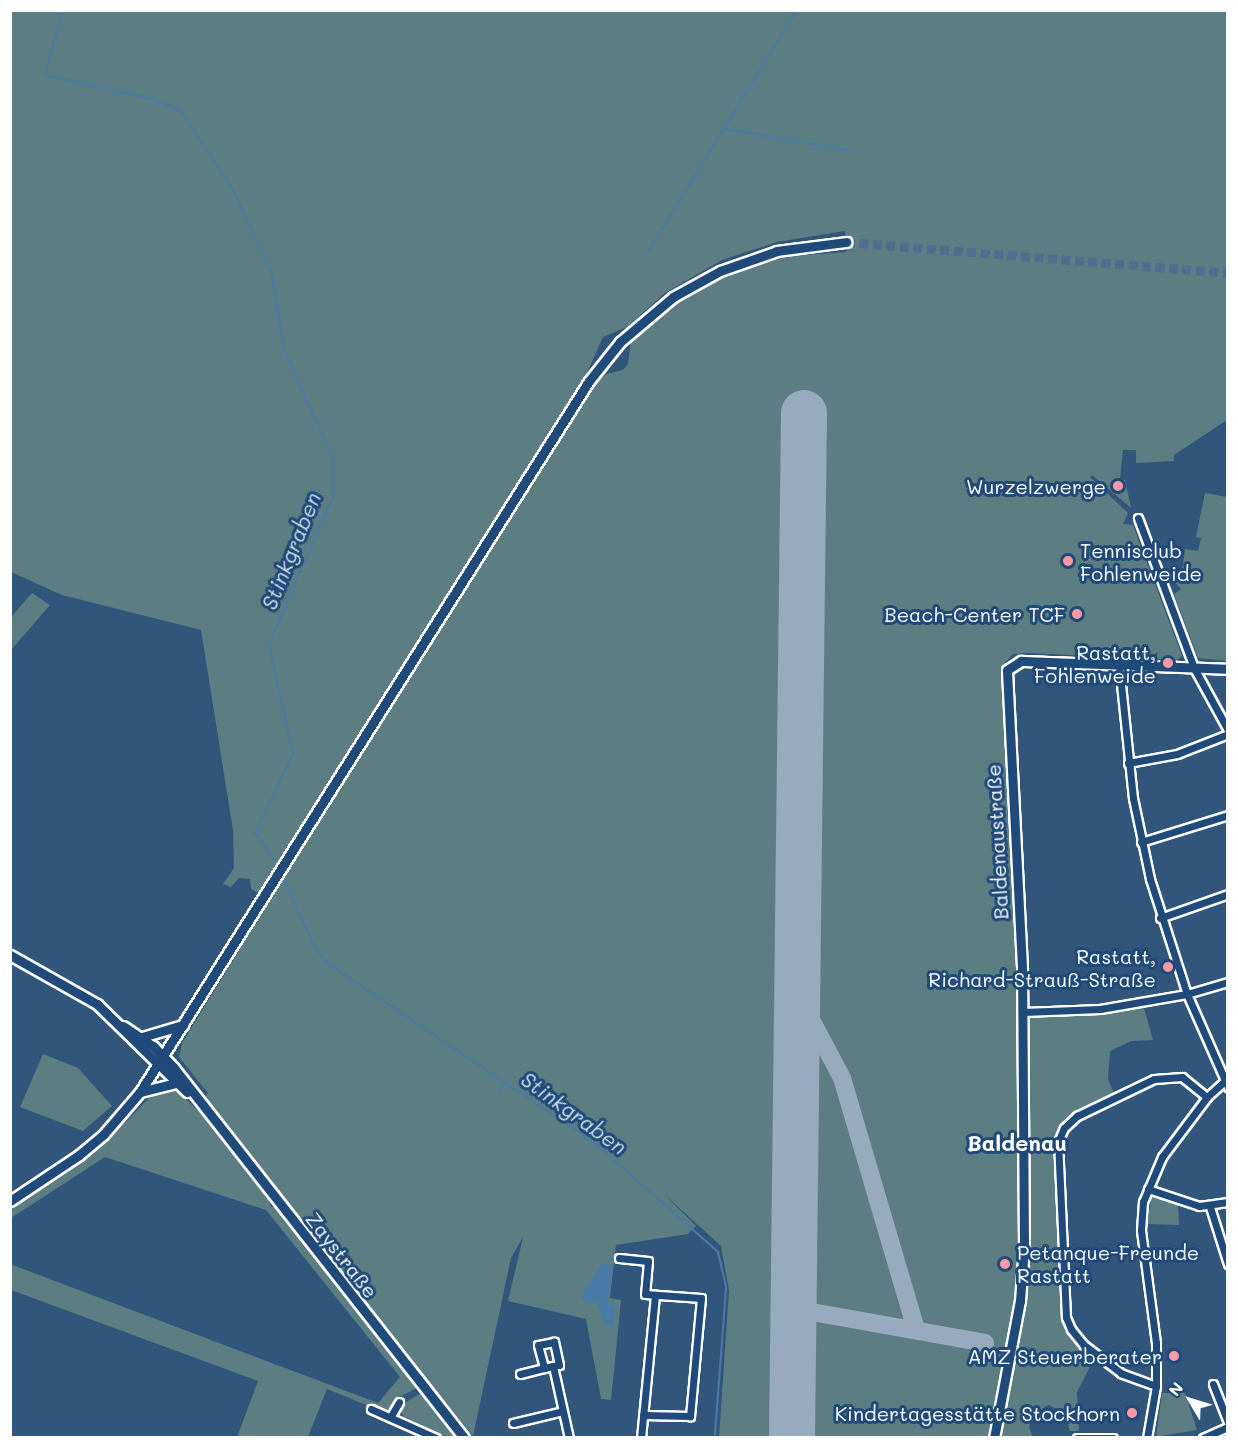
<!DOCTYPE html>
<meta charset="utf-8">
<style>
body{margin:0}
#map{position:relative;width:1238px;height:1448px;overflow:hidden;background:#32557c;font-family:Mali,sans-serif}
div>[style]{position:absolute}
.green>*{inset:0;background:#5c7d81}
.water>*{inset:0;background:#4a7ba8}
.stream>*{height:2px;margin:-1px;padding:0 1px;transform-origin:1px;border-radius:1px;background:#4a7ba8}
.taxiway>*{height:18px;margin:-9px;padding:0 9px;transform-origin:9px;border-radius:9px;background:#98aabe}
.runway>*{height:46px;margin:-23px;padding:0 23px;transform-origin:23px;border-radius:23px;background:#98aabe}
.secondary-tunnel>*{height:9px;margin-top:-4.5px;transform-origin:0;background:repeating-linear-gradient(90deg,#516e90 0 9px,transparent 0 13.5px)}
.roads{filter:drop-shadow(2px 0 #fff) drop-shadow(-2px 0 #fff) drop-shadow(0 2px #fff) drop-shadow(0 -2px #fff)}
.street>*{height:7px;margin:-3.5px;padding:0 3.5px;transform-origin:3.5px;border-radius:3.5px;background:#1f4a7a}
.secondary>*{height:9px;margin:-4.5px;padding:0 4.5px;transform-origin:4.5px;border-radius:4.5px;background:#1f4a7a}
.dots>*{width:16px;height:16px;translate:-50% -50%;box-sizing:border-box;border:3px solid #1f4a7a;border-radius:50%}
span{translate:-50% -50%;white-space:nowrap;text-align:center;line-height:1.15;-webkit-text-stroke:6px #1f4a7a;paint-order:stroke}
.poi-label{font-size:20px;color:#fff}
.right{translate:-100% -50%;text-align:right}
.left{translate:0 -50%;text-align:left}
.street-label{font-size:20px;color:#fff}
.water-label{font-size:21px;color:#d2dee9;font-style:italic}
.quarter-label{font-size:22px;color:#fff;font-weight:700}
.frame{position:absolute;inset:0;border:12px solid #fff;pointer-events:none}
.north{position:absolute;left:1160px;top:1370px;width:60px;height:60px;-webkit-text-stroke:4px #1f4a7a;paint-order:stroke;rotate:308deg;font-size:16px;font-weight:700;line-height:24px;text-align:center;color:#fff}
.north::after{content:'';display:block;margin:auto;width:21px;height:27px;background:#fff;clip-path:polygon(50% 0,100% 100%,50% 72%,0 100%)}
</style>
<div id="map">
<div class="green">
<div style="clip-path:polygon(10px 11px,1227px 11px,1227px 420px,1174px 455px,1174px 461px,1136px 463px,1136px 450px,1123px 450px,1120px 479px,1125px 480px,1131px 508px,1092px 475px,1090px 477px,1128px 513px,1123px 524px,1133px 525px,1182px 656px,1177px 660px,1028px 653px,1013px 654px,1002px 666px,1021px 1079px,1021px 1204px,1014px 1302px,990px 1437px,719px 1437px,729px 1291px,721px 1246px,664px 1194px,696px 1226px,688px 1234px,616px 1245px,610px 1298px,621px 1300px,611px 1400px,601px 1399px,586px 1319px,508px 1301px,523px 1237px,511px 1258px,473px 1436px,320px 1248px,204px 1098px,208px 1093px,179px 1057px,182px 1043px,289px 870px,582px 404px,597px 382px,606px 374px,623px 370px,628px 364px,631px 339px,672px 306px,729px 275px,788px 256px,847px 252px,845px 231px,777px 242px,722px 260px,665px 293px,627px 327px,603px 337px,587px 373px,258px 893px,251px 889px,250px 879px,239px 878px,231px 887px,223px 884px,234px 868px,233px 830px,201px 630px,62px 595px,11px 572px)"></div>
<div style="clip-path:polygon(1205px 493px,1227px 497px,1227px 661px,1198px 658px,1174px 594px,1181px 589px,1173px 580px,1183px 566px,1185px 549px,1198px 551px,1201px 538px,1196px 537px)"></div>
<div style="clip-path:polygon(32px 593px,50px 605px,11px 650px,11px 617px)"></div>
<div style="clip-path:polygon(1144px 1008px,1153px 1040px,1131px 1041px,1110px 1051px,1108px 1079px,1114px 1093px,1072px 1115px,1059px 1129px,1053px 1149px,1064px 1319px,1072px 1338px,1095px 1357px,1077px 1392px,1079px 1431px,1070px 1431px,1065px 1413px,1049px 1405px,1033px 1413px,1029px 1428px,1033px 1437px,1001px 1438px,1026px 1302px,1031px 1247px,1029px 1017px)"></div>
<div style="clip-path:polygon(43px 1054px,78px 1068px,112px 1106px,83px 1131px,20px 1107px)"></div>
<div style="clip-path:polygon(168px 1088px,176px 1090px,207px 1119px,267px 1194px,271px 1207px,277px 1205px,419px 1387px,397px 1398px,386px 1413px,327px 1389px,308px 1437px,237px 1437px,258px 1381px,11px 1290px,10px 1264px,378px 1403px,400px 1377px,266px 1210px,105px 1157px,11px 1218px,11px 1208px,64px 1175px,105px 1143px,153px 1094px)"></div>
<div style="clip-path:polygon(1152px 1195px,1178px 1204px,1179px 1225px,1147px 1224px)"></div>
<div style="clip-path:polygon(421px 1393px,424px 1396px,456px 1437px,446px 1437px,403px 1416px,400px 1411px,406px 1402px)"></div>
<div style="clip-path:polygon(1162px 1393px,1185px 1393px,1197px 1430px,1156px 1437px)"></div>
</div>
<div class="water">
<div style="clip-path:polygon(602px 1263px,613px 1266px,608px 1303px,615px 1307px,613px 1326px,605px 1325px,597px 1303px,583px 1301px,581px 1297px)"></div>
</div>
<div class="stream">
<div style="left:63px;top:10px;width:67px;rotate:105.5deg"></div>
<div style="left:45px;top:75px;width:114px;rotate:12.7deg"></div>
<div style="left:156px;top:100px;width:27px;rotate:24deg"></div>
<div style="left:181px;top:111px;width:92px;rotate:56.5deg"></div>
<div style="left:232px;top:188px;width:92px;rotate:64.8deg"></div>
<div style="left:271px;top:271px;width:79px;rotate:80.5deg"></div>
<div style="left:284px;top:349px;width:120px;rotate:66deg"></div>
<div style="left:333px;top:459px;width:38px;rotate:90deg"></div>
<div style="left:333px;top:497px;width:161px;rotate:113.4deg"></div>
<div style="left:269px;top:645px;width:112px;rotate:77.6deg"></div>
<div style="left:293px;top:754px;width:88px;rotate:115.7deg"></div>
<div style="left:255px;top:833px;width:41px;rotate:54deg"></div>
<div style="left:727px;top:129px;width:132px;rotate:10deg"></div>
<div style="left:648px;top:252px;width:284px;rotate:-58.4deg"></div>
<div style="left:284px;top:879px;width:76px;rotate:65.8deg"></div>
<div style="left:315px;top:948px;width:21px;rotate:49deg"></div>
<div style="left:329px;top:964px;width:323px;rotate:34deg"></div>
<div style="left:597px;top:1145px;width:162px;rotate:41.5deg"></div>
<div style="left:718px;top:1252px;width:37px;rotate:77deg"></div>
<div style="left:726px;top:1288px;width:147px;rotate:94.3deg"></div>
<div style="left:499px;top:1096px;width:16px;rotate:-76deg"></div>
</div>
<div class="taxiway">
<div style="left:798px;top:995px;width:94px;rotate:62.1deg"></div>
<div style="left:842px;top:1078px;width:263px;rotate:73.6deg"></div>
<div style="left:795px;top:1309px;width:193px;rotate:10.1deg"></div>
</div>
<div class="runway">
<div style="left:792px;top:1438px;width:1025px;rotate:-89.33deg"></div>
</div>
<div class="secondary-tunnel">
<div style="left:846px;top:242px;width:383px;rotate:4.6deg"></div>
</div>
<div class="roads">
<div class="street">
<div style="left:1138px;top:518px;width:160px;rotate:69.5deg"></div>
<div style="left:1194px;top:668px;width:71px;rotate:61.3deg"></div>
<div style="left:1119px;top:665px;width:134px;rotate:84deg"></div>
<div style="left:1133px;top:798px;width:83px;rotate:78.1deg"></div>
<div style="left:1150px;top:879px;width:121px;rotate:72.2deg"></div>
<div style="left:1187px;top:994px;width:102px;rotate:66.2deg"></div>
<div style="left:1128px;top:763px;width:50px;rotate:-10.4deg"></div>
<div style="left:1177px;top:754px;width:55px;rotate:-21.4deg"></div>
<div style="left:1141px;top:842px;width:91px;rotate:-17.2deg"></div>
<div style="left:1160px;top:918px;width:72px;rotate:-19.4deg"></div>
<div style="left:1023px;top:1012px;width:77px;rotate:-2.2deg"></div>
<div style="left:1100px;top:1009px;width:88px;rotate:-9.8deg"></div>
<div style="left:1187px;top:994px;width:43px;rotate:-16.3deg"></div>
<div style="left:1148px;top:1189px;width:54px;rotate:18.4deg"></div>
<div style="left:1199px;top:1206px;width:29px;rotate:-8deg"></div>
<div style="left:1210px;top:1207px;width:60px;rotate:72.5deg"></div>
<div style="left:619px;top:1258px;width:29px;rotate:6deg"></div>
<div style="left:648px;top:1261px;width:33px;rotate:95deg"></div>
<div style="left:645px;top:1294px;width:56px;rotate:4.1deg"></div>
<div style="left:701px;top:1298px;width:119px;rotate:95.3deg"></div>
<div style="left:690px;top:1416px;width:47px;rotate:-178.8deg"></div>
<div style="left:553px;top:1366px;width:74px;rotate:77.5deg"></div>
<div style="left:520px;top:1374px;width:25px;rotate:-14deg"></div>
<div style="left:544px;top:1368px;width:9px;rotate:-13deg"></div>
<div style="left:553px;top:1366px;width:6px;rotate:-9deg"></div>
<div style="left:559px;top:1365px;width:24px;rotate:-102deg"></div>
<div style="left:554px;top:1342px;width:16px;rotate:169deg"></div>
<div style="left:538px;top:1345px;width:24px;rotate:75deg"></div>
<div style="left:1213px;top:1384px;width:41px;rotate:68.5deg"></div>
<div style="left:1156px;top:1386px;width:37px;rotate:-160deg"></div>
<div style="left:1121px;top:1373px;width:48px;rotate:-142.7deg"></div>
<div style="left:1083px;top:1344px;width:19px;rotate:-129deg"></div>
<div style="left:1071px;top:1329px;width:13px;rotate:-113deg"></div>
<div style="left:1066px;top:1317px;width:175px;rotate:-92.6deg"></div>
<div style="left:1058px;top:1142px;width:15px;rotate:-67deg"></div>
<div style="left:1064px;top:1128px;width:18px;rotate:-43deg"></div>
<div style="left:1077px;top:1116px;width:85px;rotate:-25.7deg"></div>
<div style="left:1154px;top:1079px;width:28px;rotate:-4deg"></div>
<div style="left:1182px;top:1077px;width:32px;rotate:39deg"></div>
<div style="left:371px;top:1409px;width:71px;rotate:24deg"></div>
<div style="left:391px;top:1416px;width:16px;rotate:-60deg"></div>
<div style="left:513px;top:1423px;width:51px;rotate:-13.5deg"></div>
<div style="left:641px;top:1438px;width:144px;rotate:-84.4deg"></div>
<div style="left:1077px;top:1438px;width:36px"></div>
<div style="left:1147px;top:1438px;width:53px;rotate:-80.2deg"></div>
<div style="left:1156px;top:1386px;width:43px;rotate:-90deg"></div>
<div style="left:1156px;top:1343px;width:114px;rotate:-97.6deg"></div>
<div style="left:1141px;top:1230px;width:28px;rotate:-86deg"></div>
<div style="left:1143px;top:1202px;width:49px;rotate:-67.1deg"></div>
<div style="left:1162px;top:1157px;width:75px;rotate:-53.1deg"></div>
<div style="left:1207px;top:1097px;width:24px;rotate:-42deg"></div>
<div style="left:1203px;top:1438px;width:27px;rotate:-24deg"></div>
</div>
<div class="secondary">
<div style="left:10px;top:955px;width:100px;rotate:29.4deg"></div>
<div style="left:97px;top:1004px;width:126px;rotate:44.4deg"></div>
<div style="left:123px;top:1026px;width:36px;rotate:34deg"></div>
<div style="left:153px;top:1046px;width:30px;rotate:46deg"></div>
<div style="left:174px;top:1068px;width:470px;rotate:51.9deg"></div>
<div style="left:142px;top:1037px;width:43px;rotate:-16.3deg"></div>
<div style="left:140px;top:1092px;width:36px;rotate:-14deg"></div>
<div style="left:10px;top:1201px;width:83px;rotate:-33.7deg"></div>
<div style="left:79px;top:1155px;width:31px;rotate:-40deg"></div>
<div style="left:103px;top:1135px;width:57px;rotate:-49.3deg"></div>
<div style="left:140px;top:1092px;width:841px;rotate:-57.73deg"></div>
<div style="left:589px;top:381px;width:50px;rotate:-51.5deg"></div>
<div style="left:620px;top:342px;width:70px;rotate:-40.3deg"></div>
<div style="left:673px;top:297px;width:54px;rotate:-29deg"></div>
<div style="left:720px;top:271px;width:60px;rotate:-19.3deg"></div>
<div style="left:777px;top:251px;width:70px;rotate:-7.4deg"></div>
<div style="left:994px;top:1438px;width:139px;rotate:-79.3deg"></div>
<div style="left:1020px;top:1301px;width:55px;rotate:-85.8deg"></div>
<div style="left:1024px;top:1246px;width:279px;rotate:-90.4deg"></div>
<div style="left:1022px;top:967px;width:297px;rotate:-92.9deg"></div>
<div style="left:1007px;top:670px;width:17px;rotate:-33deg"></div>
<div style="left:1021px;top:661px;width:207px;rotate:2.2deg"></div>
</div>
</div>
<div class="dots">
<div style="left:1118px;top:486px;background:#ff9aa2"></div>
<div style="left:1068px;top:561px;background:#ff9aa2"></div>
<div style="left:1077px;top:614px;background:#ff9aa2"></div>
<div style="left:1168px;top:663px;background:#ff9aa2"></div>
<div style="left:1168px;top:967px;background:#ff9aa2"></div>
<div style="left:1005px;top:1264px;background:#ff9aa2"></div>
<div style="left:1174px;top:1356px;background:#ff9aa2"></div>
<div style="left:1132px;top:1413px;background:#ff9aa2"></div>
</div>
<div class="poi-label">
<span class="right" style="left:1106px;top:486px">Wurzelzwerge</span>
<span class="left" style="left:1080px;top:562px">Tennisclub<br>Fohlenweide</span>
<span class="right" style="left:1065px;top:614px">Beach-Center TCF</span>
<span class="right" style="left:1156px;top:664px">Rastatt,<br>Fohlenweide</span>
<span class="right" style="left:1156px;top:968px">Rastatt,<br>Richard-Strauß-Straße</span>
<span class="left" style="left:1017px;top:1264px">Petanque-Freunde<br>Rastatt</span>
<span class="right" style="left:1162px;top:1356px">AMZ Steuerberater</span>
<span class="right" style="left:1120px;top:1413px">Kindertagesstätte Stockhorn</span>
</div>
<div class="street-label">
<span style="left:997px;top:842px;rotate:-93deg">Baldenaustraße</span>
<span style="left:342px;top:1255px;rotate:52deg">Zaystraße</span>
</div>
<div class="water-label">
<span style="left:291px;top:551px;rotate:-68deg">Stinkgraben</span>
<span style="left:574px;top:1113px;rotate:36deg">Stinkgraben</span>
</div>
<div class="quarter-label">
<span style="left:1017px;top:1143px">Baldenau</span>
</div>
<div class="frame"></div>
<div class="north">N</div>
</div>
